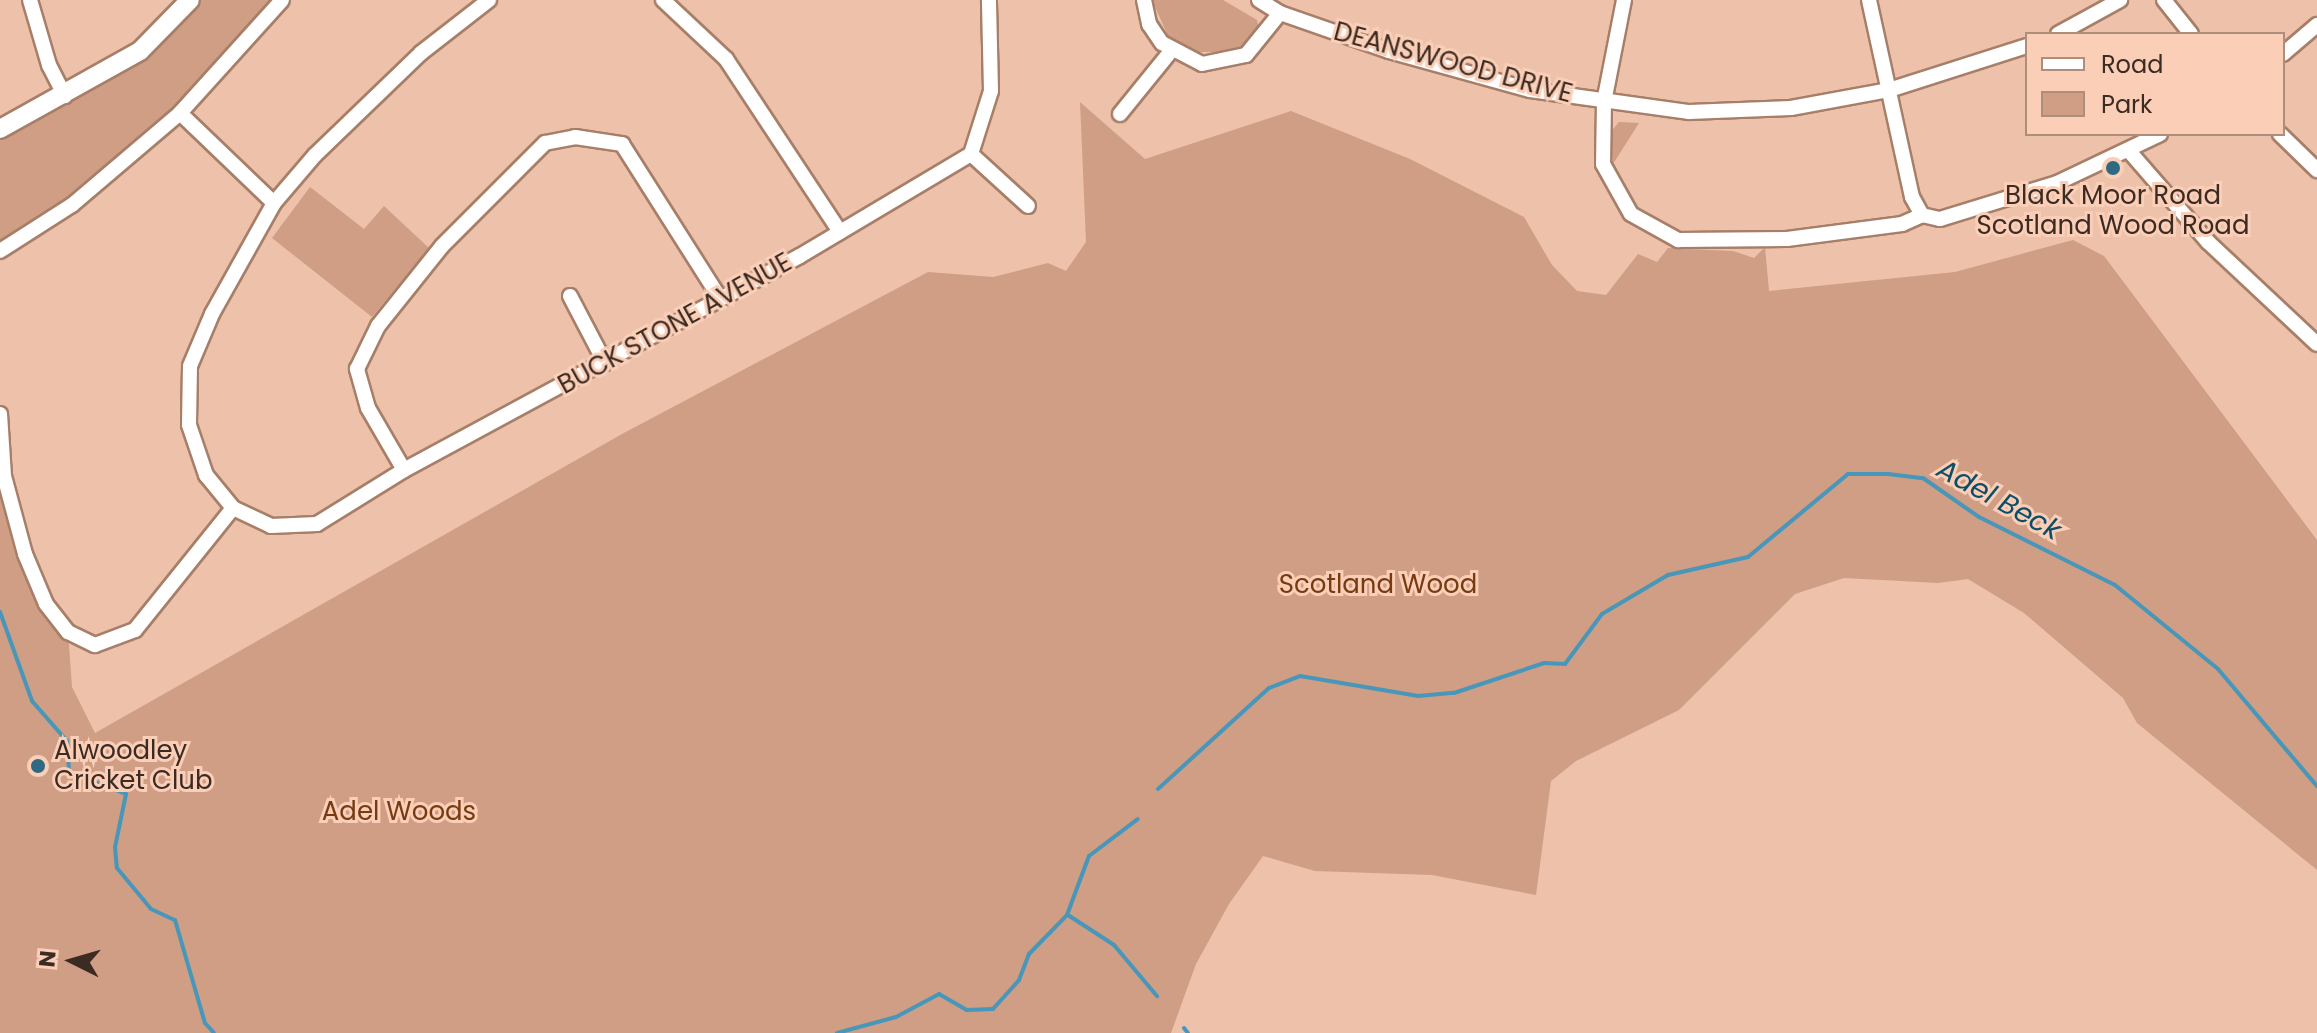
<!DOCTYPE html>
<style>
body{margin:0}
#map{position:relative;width:2317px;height:1033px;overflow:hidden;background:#edc1aa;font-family:Poppins,sans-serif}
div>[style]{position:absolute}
.green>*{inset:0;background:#cf9e84}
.stream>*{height:4px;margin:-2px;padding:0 2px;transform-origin:2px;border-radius:2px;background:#4896b9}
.roads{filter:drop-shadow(2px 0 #a77f69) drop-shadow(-2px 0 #a77f69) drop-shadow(0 2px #a77f69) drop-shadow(0 -2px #a77f69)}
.minor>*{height:14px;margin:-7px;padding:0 7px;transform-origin:7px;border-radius:7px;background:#fff}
.tertiary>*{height:18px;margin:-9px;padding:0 9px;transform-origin:9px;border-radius:9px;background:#fff}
.dots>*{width:22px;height:22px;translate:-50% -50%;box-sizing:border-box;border:4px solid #faceb7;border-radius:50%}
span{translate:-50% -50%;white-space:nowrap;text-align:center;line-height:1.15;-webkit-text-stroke:6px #faceb7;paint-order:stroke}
.street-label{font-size:26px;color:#3c2b22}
.poi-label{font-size:26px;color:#3c2b22}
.left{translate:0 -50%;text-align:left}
.park-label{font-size:26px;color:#773b13}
.water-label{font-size:28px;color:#0d4e67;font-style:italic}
.legend{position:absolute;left:2025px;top:32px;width:260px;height:104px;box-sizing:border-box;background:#faceb7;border:2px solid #ae8d7b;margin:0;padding:10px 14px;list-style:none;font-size:24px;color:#3c2b22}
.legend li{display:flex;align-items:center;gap:16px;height:40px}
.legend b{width:40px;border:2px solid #ae8d7b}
.north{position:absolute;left:32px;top:921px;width:80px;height:80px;-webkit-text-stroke:6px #faceb7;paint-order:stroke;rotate:275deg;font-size:22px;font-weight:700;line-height:32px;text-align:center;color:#3c2b22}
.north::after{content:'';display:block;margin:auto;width:28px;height:36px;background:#3c2b22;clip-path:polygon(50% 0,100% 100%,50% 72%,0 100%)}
</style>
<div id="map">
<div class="green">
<div style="clip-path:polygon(190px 0,282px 0,180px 113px,72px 205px,0 251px,0 129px,140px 51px)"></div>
<div style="clip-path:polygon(1152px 0,1223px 0,1257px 20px,1259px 29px,1248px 45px,1231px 52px,1194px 52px,1169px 38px)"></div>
<div style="clip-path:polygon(1080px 102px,1145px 159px,1291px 111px,1410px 159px,1524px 217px,1552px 265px,1577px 291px,1606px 295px,1638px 254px,1657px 262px,1668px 248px,1733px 251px,1754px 258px,1765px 247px,1769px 291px,1955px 272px,2073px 240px,2104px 256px,2317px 540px,2317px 870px,2137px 723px,2123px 698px,2024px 613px,1968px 579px,1938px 583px,1844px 578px,1795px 594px,1679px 710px,1576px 761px,1551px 781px,1536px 895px,1432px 875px,1315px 871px,1263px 856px,1229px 904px,1196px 964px,1171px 1033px,0 1033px,0 414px,25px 554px,68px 632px,72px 687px,95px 733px,622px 434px,928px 272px,993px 277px,1048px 263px,1066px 271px,1086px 242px)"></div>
<div style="clip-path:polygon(1619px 122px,1639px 123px,1613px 164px,1609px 134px)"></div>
<div style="clip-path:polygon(310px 187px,364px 229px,384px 206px,429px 248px,372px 317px,272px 238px)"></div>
</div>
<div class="stream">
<div style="left:0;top:612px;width:95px;rotate:70.2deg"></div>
<div style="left:32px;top:701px;width:53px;rotate:48.8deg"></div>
<div style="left:67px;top:741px;width:31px;rotate:86deg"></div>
<div style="left:69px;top:772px;width:61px;rotate:21.1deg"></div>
<div style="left:126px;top:794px;width:54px;rotate:101.7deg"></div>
<div style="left:115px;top:847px;width:21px;rotate:85deg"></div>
<div style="left:117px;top:868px;width:53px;rotate:50.3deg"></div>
<div style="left:151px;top:909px;width:26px;rotate:25deg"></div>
<div style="left:175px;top:920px;width:107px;rotate:73.8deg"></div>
<div style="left:205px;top:1023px;width:13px;rotate:48deg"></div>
<div style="left:1158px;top:789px;width:150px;rotate:-42.3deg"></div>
<div style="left:1269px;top:688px;width:33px;rotate:-21deg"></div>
<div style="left:1300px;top:676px;width:120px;rotate:9.6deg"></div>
<div style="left:1418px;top:696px;width:36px;rotate:-5deg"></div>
<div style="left:1454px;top:693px;width:95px;rotate:-18.4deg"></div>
<div style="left:1544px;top:663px;width:21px;rotate:3deg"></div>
<div style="left:1565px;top:664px;width:62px;rotate:-53.5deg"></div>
<div style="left:1602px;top:614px;width:77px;rotate:-30.6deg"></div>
<div style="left:1668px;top:575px;width:82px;rotate:-12.7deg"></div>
<div style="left:1748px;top:557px;width:130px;rotate:-39.7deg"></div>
<div style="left:1848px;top:474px;width:40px"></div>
<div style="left:1888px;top:474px;width:35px;rotate:7deg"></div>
<div style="left:1923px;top:478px;width:68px;rotate:34.9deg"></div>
<div style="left:1979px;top:517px;width:152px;rotate:26.6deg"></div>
<div style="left:2115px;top:585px;width:133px;rotate:39.2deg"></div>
<div style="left:2218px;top:669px;width:153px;rotate:49.8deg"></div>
<div style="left:1068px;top:915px;width:55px;rotate:33.1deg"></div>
<div style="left:1114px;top:945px;width:67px;rotate:49.9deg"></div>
<div style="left:1184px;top:1028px;width:6px;rotate:51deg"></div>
<div style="left:837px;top:1033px;width:61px;rotate:-15.2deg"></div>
<div style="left:896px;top:1017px;width:49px;rotate:-28.1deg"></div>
<div style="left:939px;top:994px;width:32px;rotate:30deg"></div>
<div style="left:967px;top:1010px;width:26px;rotate:-2deg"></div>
<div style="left:993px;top:1009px;width:39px;rotate:-48deg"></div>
<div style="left:1019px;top:980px;width:28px;rotate:-69deg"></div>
<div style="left:1029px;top:954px;width:54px;rotate:-45.7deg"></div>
<div style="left:1067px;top:915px;width:63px;rotate:-69.6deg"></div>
<div style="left:1089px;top:856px;width:61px;rotate:-37.1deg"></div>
</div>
<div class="roads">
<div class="minor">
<div style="left:30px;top:0;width:68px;rotate:73.7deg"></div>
<div style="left:49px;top:65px;width:35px;rotate:63deg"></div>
<div style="left:489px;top:0;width:86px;rotate:142.1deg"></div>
<div style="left:421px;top:53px;width:147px;rotate:136.1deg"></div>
<div style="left:315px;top:155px;width:63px;rotate:130.5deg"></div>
<div style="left:274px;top:203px;width:127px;rotate:119.2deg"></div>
<div style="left:212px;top:314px;width:56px;rotate:112.9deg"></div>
<div style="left:190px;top:366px;width:59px;rotate:91deg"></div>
<div style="left:189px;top:425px;width:53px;rotate:71.2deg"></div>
<div style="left:206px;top:475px;width:43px;rotate:50.7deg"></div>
<div style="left:233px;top:508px;width:42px;rotate:25.3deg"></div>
<div style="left:271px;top:526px;width:46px;rotate:-2.5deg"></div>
<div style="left:317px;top:524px;width:102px;rotate:-31.8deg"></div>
<div style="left:404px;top:470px;width:450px;rotate:-28.4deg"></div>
<div style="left:800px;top:256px;width:199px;rotate:-30.8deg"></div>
<div style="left:971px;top:154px;width:66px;rotate:-72.4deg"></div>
<div style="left:991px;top:91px;width:91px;rotate:-91.3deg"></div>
<div style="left:663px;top:0;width:86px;rotate:43.1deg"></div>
<div style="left:726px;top:59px;width:207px;rotate:56.6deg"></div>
<div style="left:1144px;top:0;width:25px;rotate:78deg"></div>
<div style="left:1149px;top:24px;width:23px;rotate:56deg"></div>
<div style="left:1162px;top:43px;width:45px;rotate:27.7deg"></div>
<div style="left:1202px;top:64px;width:45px;rotate:-11.6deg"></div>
<div style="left:1246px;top:55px;width:54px;rotate:-51deg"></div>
<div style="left:1259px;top:0;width:25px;rotate:32deg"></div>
<div style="left:1280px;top:13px;width:115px;rotate:19.2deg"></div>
<div style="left:1389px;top:51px;width:146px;rotate:15.5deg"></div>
<div style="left:1530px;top:90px;width:161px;rotate:7.9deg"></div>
<div style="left:1689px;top:112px;width:102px;rotate:-2.2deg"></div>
<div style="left:1791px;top:108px;width:100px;rotate:-10.4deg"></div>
<div style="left:1889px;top:90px;width:145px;rotate:-17.7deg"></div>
<div style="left:1624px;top:0;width:104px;rotate:101.1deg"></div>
<div style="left:1604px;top:102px;width:62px;rotate:90.9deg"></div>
<div style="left:1603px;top:164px;width:57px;rotate:60.8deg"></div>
<div style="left:1631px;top:214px;width:54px;rotate:29deg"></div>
<div style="left:1678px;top:240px;width:109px;rotate:-0.5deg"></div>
<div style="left:1787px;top:239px;width:116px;rotate:-7.4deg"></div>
<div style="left:1902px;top:224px;width:22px;rotate:-24deg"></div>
<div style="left:1922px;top:215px;width:18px;rotate:13deg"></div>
<div style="left:1940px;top:219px;width:122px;rotate:-17.1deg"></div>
<div style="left:2057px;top:183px;width:114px;rotate:-25.4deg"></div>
<div style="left:1869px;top:0;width:202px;rotate:77.7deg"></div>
<div style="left:1912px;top:197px;width:21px;rotate:61deg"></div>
<div style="left:2164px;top:0;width:43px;rotate:51.5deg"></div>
<div style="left:2058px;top:34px;width:71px;rotate:-28.7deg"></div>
<div style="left:2283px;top:54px;width:45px;rotate:-40.5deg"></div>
<div style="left:180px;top:113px;width:130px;rotate:43.8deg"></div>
<div style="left:1120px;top:114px;width:81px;rotate:-51deg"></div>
<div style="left:2280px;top:134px;width:52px;rotate:44.2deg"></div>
<div style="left:2129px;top:151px;width:121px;rotate:49deg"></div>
<div style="left:2208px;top:242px;width:149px;rotate:43.1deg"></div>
<div style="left:971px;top:154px;width:77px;rotate:42.4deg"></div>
<div style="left:0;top:251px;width:85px;rotate:-32.6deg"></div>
<div style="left:72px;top:205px;width:142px;rotate:-40.4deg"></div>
<div style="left:180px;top:113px;width:152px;rotate:-47.9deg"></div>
<div style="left:570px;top:296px;width:76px;rotate:62.4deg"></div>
<div style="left:0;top:414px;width:62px;rotate:86.3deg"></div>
<div style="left:4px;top:476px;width:81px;rotate:74.9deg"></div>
<div style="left:25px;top:554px;width:54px;rotate:67.2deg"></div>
<div style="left:46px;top:604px;width:36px;rotate:52deg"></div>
<div style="left:68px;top:632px;width:30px;rotate:26deg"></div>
<div style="left:95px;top:645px;width:43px;rotate:-20.6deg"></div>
<div style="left:135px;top:630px;width:156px;rotate:-51.2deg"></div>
<div style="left:404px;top:470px;width:72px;rotate:-120.1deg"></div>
<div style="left:368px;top:408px;width:41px;rotate:-105.8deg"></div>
<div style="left:357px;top:369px;width:48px;rotate:-64deg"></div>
<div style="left:378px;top:326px;width:102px;rotate:-51.3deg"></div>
<div style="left:442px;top:246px;width:146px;rotate:-45deg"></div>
<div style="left:545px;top:143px;width:31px;rotate:-11deg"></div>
<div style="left:575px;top:137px;width:48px;rotate:8.5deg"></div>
<div style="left:622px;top:144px;width:181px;rotate:57.6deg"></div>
</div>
<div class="tertiary">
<div style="left:0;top:129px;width:160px;rotate:-29.1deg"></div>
<div style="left:140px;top:51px;width:71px;rotate:-45.6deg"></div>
</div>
</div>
<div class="dots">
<div style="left:2113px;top:168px;background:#306982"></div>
<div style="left:38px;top:766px;background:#306982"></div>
</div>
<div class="street-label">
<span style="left:1453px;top:63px;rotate:15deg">DEANSWOOD DRIVE</span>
<span style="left:675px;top:324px;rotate:-29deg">BUCK STONE AVENUE</span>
</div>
<div class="poi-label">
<span style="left:2113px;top:211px">Black Moor Road<br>Scotland Wood Road</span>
<span class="left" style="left:54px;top:766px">Alwoodley<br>Cricket Club</span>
</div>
<div class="park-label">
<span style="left:1378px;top:585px">Scotland Wood</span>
<span style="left:399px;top:812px">Adel Woods</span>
</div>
<div class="water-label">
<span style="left:1999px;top:500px;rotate:29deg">Adel Beck</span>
</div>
<ul class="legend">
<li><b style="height:10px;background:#fff"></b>Road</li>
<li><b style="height:22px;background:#cf9e84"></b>Park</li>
</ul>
<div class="north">N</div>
</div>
